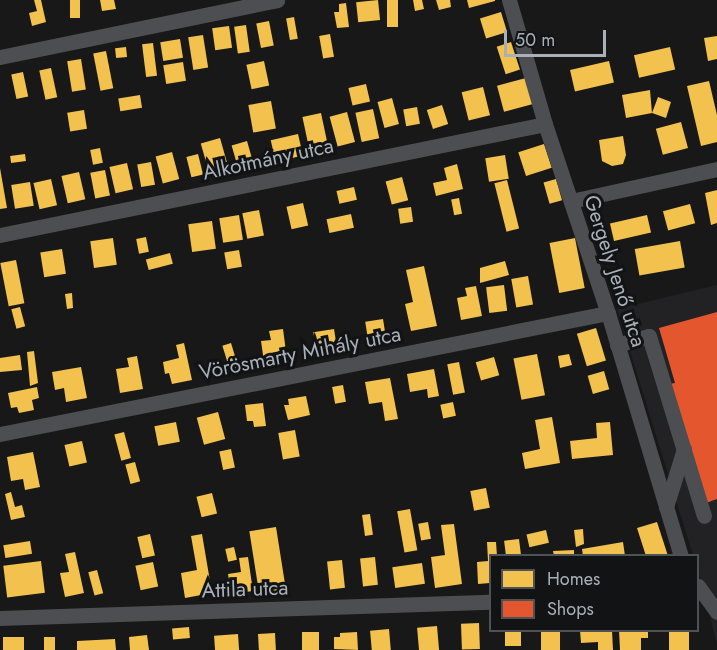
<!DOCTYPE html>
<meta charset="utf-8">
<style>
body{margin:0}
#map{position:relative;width:717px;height:650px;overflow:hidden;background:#181819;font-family:Jost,sans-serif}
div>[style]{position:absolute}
.built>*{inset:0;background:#222225}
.homes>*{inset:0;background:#f2c14e;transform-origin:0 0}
.shops>*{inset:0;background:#e4572e}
.minor>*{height:15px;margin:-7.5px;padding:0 7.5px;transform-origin:7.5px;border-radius:7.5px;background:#4c4e52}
span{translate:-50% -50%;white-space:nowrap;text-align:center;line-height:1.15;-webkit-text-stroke:6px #121315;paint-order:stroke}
.street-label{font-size:21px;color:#a9b0ba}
.legend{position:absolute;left:489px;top:554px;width:210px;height:78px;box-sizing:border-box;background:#121315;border:2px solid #4e5257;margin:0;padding:8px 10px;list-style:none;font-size:18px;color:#a9b0ba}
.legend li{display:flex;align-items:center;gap:12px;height:30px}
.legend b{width:30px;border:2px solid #4e5257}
.scale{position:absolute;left:504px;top:30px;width:102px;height:27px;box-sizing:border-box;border:3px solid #a9b0ba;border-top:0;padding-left:8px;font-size:18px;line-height:21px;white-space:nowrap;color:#a9b0ba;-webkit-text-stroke:4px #121315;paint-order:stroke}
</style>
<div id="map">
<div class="built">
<div style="clip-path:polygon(717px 285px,717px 644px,698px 570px,698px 556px,693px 555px,617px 309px)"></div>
</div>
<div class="homes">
<div style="clip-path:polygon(34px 0,41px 0,46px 22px,32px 26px,29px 13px,37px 11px)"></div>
<div style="left:70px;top:0;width:10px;height:18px"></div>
<div style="clip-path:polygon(100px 0,114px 0,116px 9px,102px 11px)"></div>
<div style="left:378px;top:0;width:20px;height:22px;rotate:84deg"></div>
<div style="left:387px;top:0;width:11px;height:27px"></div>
<div style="clip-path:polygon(413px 0,422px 0,424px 9px,415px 11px)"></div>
<div style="clip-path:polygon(436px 0,450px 0,451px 7px,439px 10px)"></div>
<div style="clip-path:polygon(467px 0,495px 0,495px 1px,469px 8px)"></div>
<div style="clip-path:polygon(346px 3px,349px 27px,337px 28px,334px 12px,339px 12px,339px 4px)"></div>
<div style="left:501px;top:12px;width:21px;height:22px;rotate:73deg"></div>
<div style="left:294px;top:17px;width:22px;height:8px;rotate:80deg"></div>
<div style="left:269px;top:21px;width:25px;height:13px;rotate:79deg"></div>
<div style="left:246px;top:25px;width:27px;height:12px;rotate:82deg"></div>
<div style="left:229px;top:26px;width:22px;height:17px;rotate:82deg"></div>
<div style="left:330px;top:34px;width:23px;height:11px;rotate:80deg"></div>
<div style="left:203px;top:35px;width:33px;height:15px;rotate:81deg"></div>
<div style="clip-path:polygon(717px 36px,717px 59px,708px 61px,704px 38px)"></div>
<div style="left:180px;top:39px;width:19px;height:20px;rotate:81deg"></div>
<div style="left:511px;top:42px;width:29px;height:15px;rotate:72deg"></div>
<div style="left:153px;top:43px;width:33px;height:11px;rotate:83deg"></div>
<div style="left:126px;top:47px;width:10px;height:11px;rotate:84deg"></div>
<div style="left:670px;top:47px;width:23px;height:37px;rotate:77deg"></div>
<div style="left:106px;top:51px;width:38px;height:13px;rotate:79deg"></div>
<div style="left:81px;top:59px;width:31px;height:14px;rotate:81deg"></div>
<div style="left:264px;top:61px;width:25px;height:18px;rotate:78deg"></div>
<div style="left:609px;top:61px;width:22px;height:40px;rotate:77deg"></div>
<div style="left:183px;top:62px;width:19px;height:20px;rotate:81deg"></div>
<div style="left:51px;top:68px;width:30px;height:12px;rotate:78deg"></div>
<div style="left:23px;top:72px;width:25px;height:12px;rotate:78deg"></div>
<div style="left:526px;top:78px;width:27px;height:30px;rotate:75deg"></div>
<div style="clip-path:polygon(709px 81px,717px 115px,717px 142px,701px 146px,687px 86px)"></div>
<div style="left:366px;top:84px;width:18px;height:18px;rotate:77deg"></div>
<div style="left:483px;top:87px;width:29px;height:22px;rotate:76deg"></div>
<div style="clip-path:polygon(650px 90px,652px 113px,658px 97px,671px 102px,666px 118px,652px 113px,626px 118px,622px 95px)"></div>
<div style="left:140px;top:95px;width:13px;height:22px;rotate:81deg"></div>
<div style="left:392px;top:98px;width:27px;height:15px;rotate:75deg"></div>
<div style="left:271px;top:101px;width:28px;height:23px;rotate:80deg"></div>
<div style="left:442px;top:105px;width:20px;height:16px;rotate:72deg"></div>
<div style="left:417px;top:107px;width:17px;height:14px;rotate:80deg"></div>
<div style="left:373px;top:109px;width:30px;height:18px;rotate:78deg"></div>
<div style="left:84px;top:110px;width:19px;height:17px;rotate:81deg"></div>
<div style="left:347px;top:112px;width:31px;height:18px;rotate:75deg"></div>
<div style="left:321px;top:113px;width:33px;height:19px;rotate:78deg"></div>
<div style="left:681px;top:122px;width:27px;height:26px;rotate:75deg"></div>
<div style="left:298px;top:134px;width:22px;height:28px;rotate:77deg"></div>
<div style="clip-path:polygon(623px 136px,626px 155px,623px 164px,612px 166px,602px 161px,599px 140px)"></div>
<div style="left:220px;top:138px;width:29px;height:20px;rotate:74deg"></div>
<div style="left:247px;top:141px;width:22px;height:16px;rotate:74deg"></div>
<div style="left:544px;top:144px;width:25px;height:27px;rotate:72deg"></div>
<div style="left:100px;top:148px;width:15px;height:10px;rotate:79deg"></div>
<div style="left:172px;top:152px;width:28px;height:17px;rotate:75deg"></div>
<div style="left:25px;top:154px;width:7px;height:15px;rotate:82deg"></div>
<div style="left:198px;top:154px;width:21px;height:12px;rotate:76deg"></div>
<div style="left:505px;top:155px;width:24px;height:20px;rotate:81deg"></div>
<div style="left:151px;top:162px;width:23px;height:14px;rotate:80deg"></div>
<div style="left:127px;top:163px;width:27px;height:18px;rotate:77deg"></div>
<div style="clip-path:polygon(457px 164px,463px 189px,436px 196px,433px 183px,447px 180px,444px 168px)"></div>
<div style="clip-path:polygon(0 168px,7px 208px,0 209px)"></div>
<div style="left:105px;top:170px;width:26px;height:15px;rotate:79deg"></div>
<div style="left:79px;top:172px;width:28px;height:18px;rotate:77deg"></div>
<div style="left:402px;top:177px;width:24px;height:17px;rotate:75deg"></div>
<div style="left:51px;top:179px;width:27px;height:18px;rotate:77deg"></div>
<div style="left:556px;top:179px;width:22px;height:13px;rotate:74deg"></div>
<div style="left:507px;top:180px;width:50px;height:13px;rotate:76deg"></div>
<div style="left:30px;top:182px;width:24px;height:19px;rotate:81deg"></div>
<div style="left:354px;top:187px;width:13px;height:18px;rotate:77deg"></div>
<div style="clip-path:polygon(717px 190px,717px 223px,711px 225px,705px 193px)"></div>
<div style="left:459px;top:198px;width:16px;height:8px;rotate:79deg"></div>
<div style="left:303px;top:203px;width:23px;height:17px;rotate:77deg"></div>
<div style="left:690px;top:204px;width:20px;height:28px;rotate:75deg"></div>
<div style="left:411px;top:207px;width:15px;height:13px;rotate:82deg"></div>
<div style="left:259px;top:210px;width:26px;height:17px;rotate:79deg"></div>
<div style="left:351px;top:214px;width:14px;height:25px;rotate:78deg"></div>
<div style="left:239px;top:215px;width:25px;height:20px;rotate:81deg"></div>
<div style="left:647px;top:215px;width:18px;height:38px;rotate:77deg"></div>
<div style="left:212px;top:221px;width:28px;height:24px;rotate:82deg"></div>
<div style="left:146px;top:237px;width:15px;height:10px;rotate:79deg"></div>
<div style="left:113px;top:238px;width:27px;height:23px;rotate:82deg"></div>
<div style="left:575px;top:238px;width:51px;height:26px;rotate:79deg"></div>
<div style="left:680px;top:241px;width:27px;height:46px;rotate:80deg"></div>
<div style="left:62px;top:249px;width:25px;height:22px;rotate:81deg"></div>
<div style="left:239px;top:250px;width:17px;height:15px;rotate:80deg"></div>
<div style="left:170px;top:253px;width:11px;height:25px;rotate:75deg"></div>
<div style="left:16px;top:260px;width:44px;height:16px;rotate:79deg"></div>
<div style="clip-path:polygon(505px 261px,509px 275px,480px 283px,480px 268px)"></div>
<div style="clip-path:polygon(424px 266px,437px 326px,411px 331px,405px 304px,413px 302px,406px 270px)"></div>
<div style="left:528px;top:276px;width:29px;height:17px;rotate:80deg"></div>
<div style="left:504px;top:285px;width:26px;height:18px;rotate:83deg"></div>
<div style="clip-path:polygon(476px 286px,482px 316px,461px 320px,457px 298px,467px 296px,465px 288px)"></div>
<div style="clip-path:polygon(72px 293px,73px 308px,67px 309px,65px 294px)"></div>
<div style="left:20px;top:307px;width:20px;height:9px;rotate:75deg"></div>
<div style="left:383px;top:319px;width:19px;height:18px;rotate:81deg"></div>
<div style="left:596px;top:328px;width:34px;height:20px;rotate:73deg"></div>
<div style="clip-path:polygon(283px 329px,287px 359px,264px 362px,261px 341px,271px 340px,269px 331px)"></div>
<div style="left:334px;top:329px;width:19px;height:21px;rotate:81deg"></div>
<div style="clip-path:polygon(184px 343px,192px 380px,172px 384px,169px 373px,165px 374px,163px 362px,179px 358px,176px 345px)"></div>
<div style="left:231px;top:343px;width:27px;height:9px;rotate:73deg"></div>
<div style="clip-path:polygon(34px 351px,38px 383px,30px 386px,27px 352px)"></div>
<div style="left:537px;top:354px;width:42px;height:24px;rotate:79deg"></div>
<div style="clip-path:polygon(569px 354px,572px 365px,560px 368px,558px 356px)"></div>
<div style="clip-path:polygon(20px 355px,22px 370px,0 372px,0 358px)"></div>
<div style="clip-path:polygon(137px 356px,143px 389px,120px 393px,116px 369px,129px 367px,127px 358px)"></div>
<div style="left:494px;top:357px;width:19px;height:19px;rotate:74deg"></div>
<div style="left:459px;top:362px;width:31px;height:12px;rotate:79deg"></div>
<div style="clip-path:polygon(81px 367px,87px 398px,66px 402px,64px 388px,55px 390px,52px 372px)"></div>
<div style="clip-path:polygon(434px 369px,439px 396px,428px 398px,427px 389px,410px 392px,407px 374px)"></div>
<div style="left:604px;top:371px;width:19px;height:17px;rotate:74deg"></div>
<div style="clip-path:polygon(390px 378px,398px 419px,385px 421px,382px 402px,369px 404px,365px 382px)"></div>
<div style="left:343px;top:385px;width:17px;height:11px;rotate:80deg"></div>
<div style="clip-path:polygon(37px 387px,39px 398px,32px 400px,34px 410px,19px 413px,17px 407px,11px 408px,8px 393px)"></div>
<div style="clip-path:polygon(306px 396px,310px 415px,288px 420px,284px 405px,289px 405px,288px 399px)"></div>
<div style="left:453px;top:402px;width:14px;height:13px;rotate:78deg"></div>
<div style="clip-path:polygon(263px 403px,266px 426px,254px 427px,253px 421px,247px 421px,245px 405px)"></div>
<div style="left:218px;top:412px;width:28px;height:22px;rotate:75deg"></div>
<div style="clip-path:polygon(552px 417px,560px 463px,525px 469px,522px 453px,540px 449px,535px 420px)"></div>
<div style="left:176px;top:422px;width:20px;height:22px;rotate:79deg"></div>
<div style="clip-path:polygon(610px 422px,613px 455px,572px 459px,570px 441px,597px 438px,596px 423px)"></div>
<div style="left:295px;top:430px;width:27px;height:17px;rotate:80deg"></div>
<div style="left:124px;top:432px;width:27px;height:10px;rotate:75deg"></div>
<div style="left:82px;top:441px;width:22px;height:18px;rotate:77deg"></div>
<div style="left:231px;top:449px;width:19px;height:12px;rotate:78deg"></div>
<div style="clip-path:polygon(33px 452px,40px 487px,25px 490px,23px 479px,11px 481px,7px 457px)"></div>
<div style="left:135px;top:462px;width:20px;height:10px;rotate:75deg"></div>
<div style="left:486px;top:488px;width:20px;height:16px;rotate:79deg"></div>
<div style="clip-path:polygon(11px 492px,15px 507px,22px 505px,25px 517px,11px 520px,5px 494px)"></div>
<div style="left:212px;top:493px;width:21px;height:16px;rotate:76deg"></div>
<div style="left:410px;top:509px;width:42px;height:13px;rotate:80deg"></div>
<div style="left:370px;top:514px;width:21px;height:8px;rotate:82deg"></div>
<div style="left:428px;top:522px;width:17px;height:10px;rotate:80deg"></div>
<div style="clip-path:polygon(657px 522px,668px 556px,646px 556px,637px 528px)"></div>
<div style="clip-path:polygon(454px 524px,462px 584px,435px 588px,431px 557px,445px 555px,441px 525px)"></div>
<div style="left:276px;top:527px;width:63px;height:27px;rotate:81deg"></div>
<div style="clip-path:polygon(583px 529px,584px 544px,576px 547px,574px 530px)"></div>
<div style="left:546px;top:530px;width:13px;height:20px;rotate:77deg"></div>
<div style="left:150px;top:534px;width:22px;height:13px;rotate:77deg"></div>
<div style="clip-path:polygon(202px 534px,212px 593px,185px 598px,181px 573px,197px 570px,191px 536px)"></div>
<div style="left:519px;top:539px;width:17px;height:15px;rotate:83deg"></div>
<div style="left:30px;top:541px;width:13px;height:27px;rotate:81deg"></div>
<div style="clip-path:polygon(487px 542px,496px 542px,497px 556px,490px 556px,490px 583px,478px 584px,477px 562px,488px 561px)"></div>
<div style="clip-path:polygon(623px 542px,625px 556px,583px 556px,582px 549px)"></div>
<div style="left:234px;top:547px;width:13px;height:9px;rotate:77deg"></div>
<div style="clip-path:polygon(574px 550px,574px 556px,554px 556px,553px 551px)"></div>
<div style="clip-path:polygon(75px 552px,84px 593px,65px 597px,60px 573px,69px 572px,65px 554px)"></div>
<div style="clip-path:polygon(248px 557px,253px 591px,231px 594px,228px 574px,241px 572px,239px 558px)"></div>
<div style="left:375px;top:557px;width:28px;height:15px;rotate:84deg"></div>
<div style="left:342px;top:560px;width:28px;height:15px;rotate:84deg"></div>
<div style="left:41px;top:561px;width:32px;height:38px;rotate:83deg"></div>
<div style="left:153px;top:562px;width:25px;height:18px;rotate:78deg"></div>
<div style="left:422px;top:563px;width:21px;height:30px;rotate:82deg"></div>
<div style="left:97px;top:570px;width:24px;height:9px;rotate:75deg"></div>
<div style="left:479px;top:623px;width:26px;height:18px;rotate:88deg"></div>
<div style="left:437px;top:626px;width:24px;height:20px;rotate:85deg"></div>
<div style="left:189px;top:627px;width:11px;height:17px;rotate:85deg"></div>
<div style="left:389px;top:629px;width:21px;height:19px;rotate:85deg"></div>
<div style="left:505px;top:630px;width:16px;height:16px"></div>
<div style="left:541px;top:630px;width:19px;height:20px"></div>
<div style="clip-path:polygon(580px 630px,612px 630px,613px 650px,598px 650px,598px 642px,581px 643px)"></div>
<div style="clip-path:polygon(619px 630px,648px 630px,648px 638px,641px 638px,641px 650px,620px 650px)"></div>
<div style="left:669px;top:630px;width:20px;height:20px"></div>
<div style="left:319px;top:632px;width:18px;height:17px;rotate:90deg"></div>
<div style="clip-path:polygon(357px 632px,358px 650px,334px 649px,334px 637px,340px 637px,340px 633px)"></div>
<div style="left:275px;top:633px;width:17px;height:17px;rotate:87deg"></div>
<div style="left:238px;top:634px;width:16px;height:24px;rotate:86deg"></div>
<div style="clip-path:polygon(147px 635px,149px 650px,130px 650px,129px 637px)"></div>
<div style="left:24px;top:637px;width:13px;height:21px;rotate:90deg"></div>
<div style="left:44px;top:637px;width:11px;height:13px"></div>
<div style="clip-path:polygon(115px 639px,116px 650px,77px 650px,77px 641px)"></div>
</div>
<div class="shops">
<div style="clip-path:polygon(717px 312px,717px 499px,706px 503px,669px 384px,675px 383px,659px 328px)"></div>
</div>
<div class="minor">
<div style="left:509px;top:0;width:129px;rotate:73.8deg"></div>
<div style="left:545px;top:124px;width:199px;rotate:71.6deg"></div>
<div style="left:608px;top:313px;width:254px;rotate:73.3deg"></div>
<div style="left:0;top:57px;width:283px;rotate:-11.6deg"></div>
<div style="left:571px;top:201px;width:149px;rotate:-12.4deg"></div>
<div style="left:0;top:235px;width:556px;rotate:-11.51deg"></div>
<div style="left:617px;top:345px;width:33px;rotate:-16deg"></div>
<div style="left:649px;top:336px;width:188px;rotate:73deg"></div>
<div style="left:0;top:434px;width:620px;rotate:-11.26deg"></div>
<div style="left:666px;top:507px;width:61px;rotate:-72.8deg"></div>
<div style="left:698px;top:586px;width:32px;rotate:54deg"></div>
<div style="left:0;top:618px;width:490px;rotate:-1.9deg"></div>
</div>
<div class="street-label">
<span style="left:268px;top:159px;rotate:-12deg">Alkotmány utca</span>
<span style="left:615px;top:271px;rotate:72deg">Gergely Jenő utca</span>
<span style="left:300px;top:353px;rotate:-11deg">Vörösmarty Mihály utca</span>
<span style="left:245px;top:589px;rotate:-2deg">Attila utca</span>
</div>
<ul class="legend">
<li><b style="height:16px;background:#f2c14e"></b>Homes</li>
<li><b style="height:16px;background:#e4572e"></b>Shops</li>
</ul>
<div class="scale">50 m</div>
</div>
